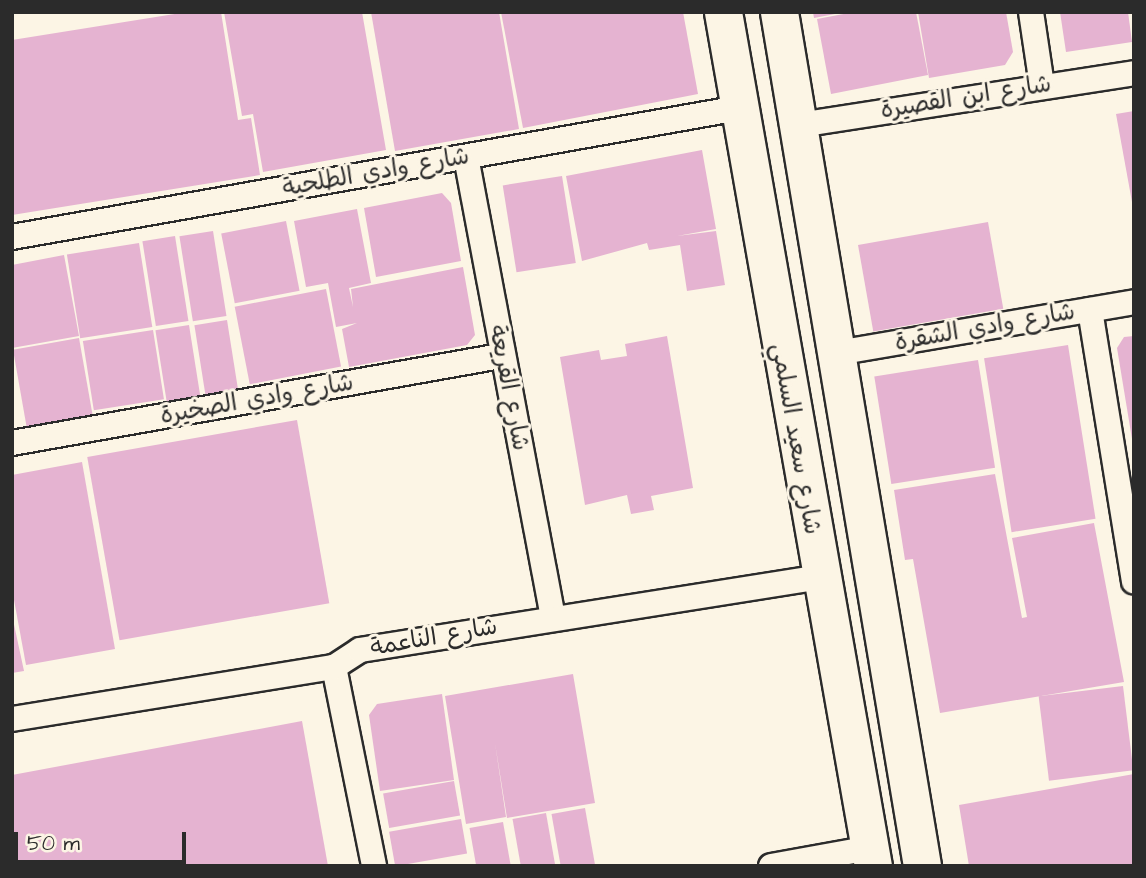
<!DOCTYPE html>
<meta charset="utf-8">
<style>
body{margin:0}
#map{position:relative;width:1146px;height:878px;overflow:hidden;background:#fcf5e5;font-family:"Architects Daughter","Playpen Sans Arabic",sans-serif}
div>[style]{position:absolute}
.building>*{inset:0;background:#e5b3d1;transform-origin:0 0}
.roads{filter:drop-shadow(2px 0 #2b2b2b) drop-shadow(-2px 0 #2b2b2b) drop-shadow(0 2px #2b2b2b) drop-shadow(0 -2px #2b2b2b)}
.street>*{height:24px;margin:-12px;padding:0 12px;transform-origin:12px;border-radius:12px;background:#fcf5e5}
.secondary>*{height:37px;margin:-18.5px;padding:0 18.5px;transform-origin:18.5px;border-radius:18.5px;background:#fcf5e5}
span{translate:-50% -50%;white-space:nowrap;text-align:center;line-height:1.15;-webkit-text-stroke:6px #fcf5e5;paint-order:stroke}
.street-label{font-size:24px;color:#2b2b2b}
.frame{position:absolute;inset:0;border:14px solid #2b2b2b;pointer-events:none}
.scale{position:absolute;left:14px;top:832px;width:172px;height:32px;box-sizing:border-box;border:4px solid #2b2b2b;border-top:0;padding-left:9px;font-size:21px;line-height:24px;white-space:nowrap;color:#2b2b2b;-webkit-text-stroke:5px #fcf5e5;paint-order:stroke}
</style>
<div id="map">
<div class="building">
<div style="clip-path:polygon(187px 12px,221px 12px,238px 120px,251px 118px,260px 175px,12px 215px,12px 40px)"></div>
<div style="clip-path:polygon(224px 12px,362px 12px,386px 150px,263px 172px,253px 114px,242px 116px)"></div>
<div style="clip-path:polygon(371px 12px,499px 12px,519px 129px,395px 151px)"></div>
<div style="clip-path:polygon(501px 12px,683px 12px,698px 94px,523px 128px)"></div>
<div style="clip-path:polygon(813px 12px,835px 12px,835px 14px,814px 18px)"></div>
<div style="clip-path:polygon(854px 12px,916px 12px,928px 75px,831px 94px,817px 19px)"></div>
<div style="clip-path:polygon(918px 12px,1006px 12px,1013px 52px,1005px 65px,929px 78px)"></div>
<div style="clip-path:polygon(1060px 12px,1128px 12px,1132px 42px,1066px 52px)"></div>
<div style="clip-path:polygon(1134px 111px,1134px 202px,1132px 202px,1116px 114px)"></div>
<div style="clip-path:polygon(702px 150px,716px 229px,677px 236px,716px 231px,725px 285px,687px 291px,680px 245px,649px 250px,647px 243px,582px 261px,566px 176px)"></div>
<div style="left:562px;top:176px;width:88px;height:60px;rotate:81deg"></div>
<div style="clip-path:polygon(442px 193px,451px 203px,461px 261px,376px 277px,364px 208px)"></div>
<div style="clip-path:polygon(357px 209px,371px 283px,349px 288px,353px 307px,351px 289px,463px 267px,475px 335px,467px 345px,349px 367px,342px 329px,357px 323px,336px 327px,328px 283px,306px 287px,294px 221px)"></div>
<div style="left:286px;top:221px;width:71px;height:66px;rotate:79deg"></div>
<div style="left:988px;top:222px;width:88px;height:132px;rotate:80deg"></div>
<div style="left:213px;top:231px;width:86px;height:34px;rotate:81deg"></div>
<div style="left:175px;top:236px;width:86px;height:33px;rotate:81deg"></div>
<div style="left:139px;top:243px;width:85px;height:73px;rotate:81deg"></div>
<div style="clip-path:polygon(64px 255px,79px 336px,12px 348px,12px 265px)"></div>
<div style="left:326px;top:289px;width:79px;height:93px;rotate:79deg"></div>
<div style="left:227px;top:320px;width:72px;height:33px;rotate:81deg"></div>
<div style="left:189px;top:325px;width:72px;height:34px;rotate:81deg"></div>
<div style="left:153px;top:330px;width:70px;height:71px;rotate:81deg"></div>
<div style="clip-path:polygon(667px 336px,693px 488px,651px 496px,654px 510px,631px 514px,627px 495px,585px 505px,560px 357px,599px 350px,601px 360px,627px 356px,625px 344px)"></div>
<div style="clip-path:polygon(1134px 336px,1134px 439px,1132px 439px,1117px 348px,1124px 337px)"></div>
<div style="left:79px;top:338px;width:82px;height:67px;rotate:80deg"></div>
<div style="left:1068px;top:345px;width:176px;height:85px;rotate:81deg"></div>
<div style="left:978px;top:360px;width:109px;height:105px;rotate:81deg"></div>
<div style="left:297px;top:420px;width:186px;height:213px;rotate:80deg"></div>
<div style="clip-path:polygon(82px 462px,115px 649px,26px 665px,12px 589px,12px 475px)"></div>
<div style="clip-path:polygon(995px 474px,1022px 618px,1027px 617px,1012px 538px,1094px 523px,1124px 682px,940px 713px,913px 559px,905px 560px,894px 490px)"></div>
<div style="clip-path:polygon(12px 615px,24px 671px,12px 673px)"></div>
<div style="clip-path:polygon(573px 674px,595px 803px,507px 818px,495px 743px,506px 817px,466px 824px,445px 696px)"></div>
<div style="left:1123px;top:686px;width:85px;height:85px;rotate:83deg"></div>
<div style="clip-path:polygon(442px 694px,454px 780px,380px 791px,369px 715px,377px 704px)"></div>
<div style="clip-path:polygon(302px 721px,328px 866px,12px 866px,12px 775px)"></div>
<div style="clip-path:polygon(1134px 774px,1134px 866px,969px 866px,959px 805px)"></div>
<div style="left:454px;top:781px;width:35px;height:72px;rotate:80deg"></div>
<div style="left:585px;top:808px;width:59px;height:34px;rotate:80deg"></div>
<div style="left:546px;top:813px;width:54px;height:34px;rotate:80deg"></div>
<div style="left:461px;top:819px;width:35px;height:73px;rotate:80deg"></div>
<div style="left:503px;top:822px;width:45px;height:34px;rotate:80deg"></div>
</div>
<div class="roads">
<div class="street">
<div style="left:1031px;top:12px;width:75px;rotate:81.5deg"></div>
<div style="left:799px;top:125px;width:339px;rotate:-8.8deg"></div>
<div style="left:466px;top:157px;width:469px;rotate:79.3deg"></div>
<div style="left:12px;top:237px;width:738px;rotate:-10.06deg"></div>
<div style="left:1090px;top:310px;width:275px;rotate:80.8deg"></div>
<div style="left:837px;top:353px;width:301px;rotate:-9.7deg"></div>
<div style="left:12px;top:443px;width:498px;rotate:-10.1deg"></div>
<div style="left:334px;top:667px;width:203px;rotate:78.6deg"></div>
<div style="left:12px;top:719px;width:326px;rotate:-9.2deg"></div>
<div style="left:334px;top:667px;width:31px;rotate:-33deg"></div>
<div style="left:360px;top:650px;width:465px;rotate:-9deg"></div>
<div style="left:771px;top:866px;width:101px;rotate:-10.3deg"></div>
</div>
<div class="secondary">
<div style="left:723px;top:12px;width:867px;rotate:80.04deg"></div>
<div style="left:779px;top:12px;width:866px;rotate:80.49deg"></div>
</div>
</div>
<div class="street-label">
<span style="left:966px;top:98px;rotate:-9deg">شارع ابن القصيرة</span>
<span style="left:376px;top:173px;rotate:-10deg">شارع وادي الطلحية</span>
<span style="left:985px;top:328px;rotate:-10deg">شارع وادي الشقرة</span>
<span style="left:508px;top:388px;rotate:79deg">شارع القريعة</span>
<span style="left:257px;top:400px;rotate:-10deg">شارع وادي الصخيرة</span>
<span style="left:795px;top:439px;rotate:80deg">شارع سعيد السلمي</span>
<span style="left:434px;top:638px;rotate:-10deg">شارع الناعمة</span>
</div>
<div class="frame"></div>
<div class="scale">50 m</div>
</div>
